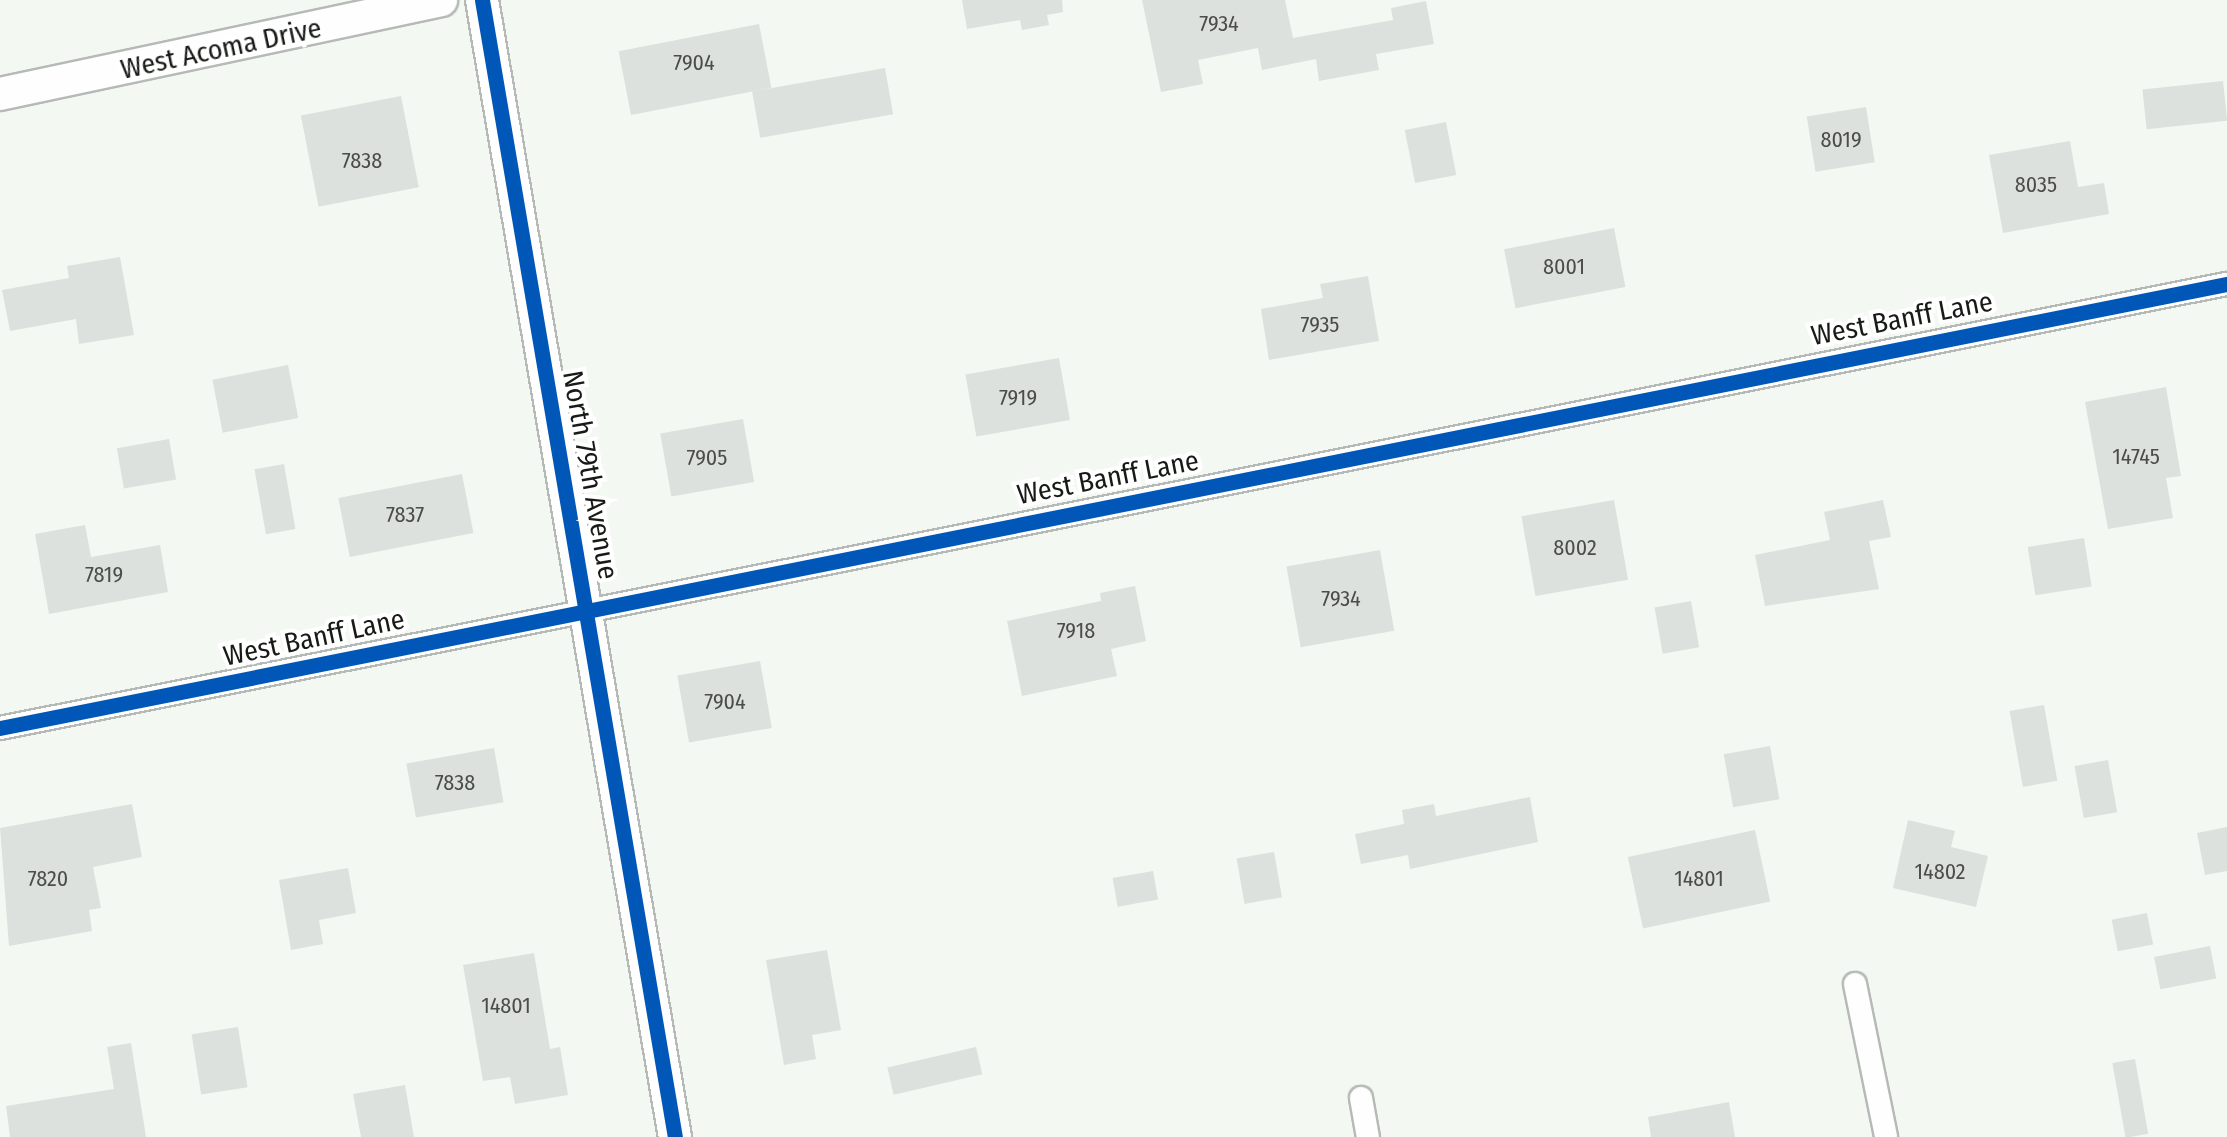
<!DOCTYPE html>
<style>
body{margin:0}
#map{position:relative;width:2227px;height:1137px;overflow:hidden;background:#f3f8f2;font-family:"Fira Sans Condensed",sans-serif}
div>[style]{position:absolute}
.building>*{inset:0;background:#dde1dd;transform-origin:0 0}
.roads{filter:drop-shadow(2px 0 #b6bab6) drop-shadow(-2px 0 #b6bab6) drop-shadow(0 2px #b6bab6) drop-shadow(0 -2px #b6bab6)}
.street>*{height:22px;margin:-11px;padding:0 11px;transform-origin:11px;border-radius:11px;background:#fdfefd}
.secondary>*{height:32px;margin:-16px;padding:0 16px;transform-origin:16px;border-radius:16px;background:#fdfefd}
.cycleway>*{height:15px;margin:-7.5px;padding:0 7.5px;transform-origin:7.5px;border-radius:7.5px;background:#0057b8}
span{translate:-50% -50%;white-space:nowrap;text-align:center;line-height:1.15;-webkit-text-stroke:8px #fff;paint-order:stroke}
.number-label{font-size:22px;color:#4a4d49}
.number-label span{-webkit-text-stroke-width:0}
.street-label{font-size:28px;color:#171a16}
</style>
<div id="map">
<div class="building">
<div style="clip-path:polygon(962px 0,1062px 0,1063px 12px,1047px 15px,1049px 25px,1022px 30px,1020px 20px,967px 29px)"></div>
<div style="clip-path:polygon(1142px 0,1285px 0,1293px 38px,1393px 20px,1391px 8px,1426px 1px,1434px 44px,1376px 54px,1379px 70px,1319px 81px,1316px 59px,1262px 70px,1258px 48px,1198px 60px,1203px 84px,1161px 92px)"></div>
<div style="left:759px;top:24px;width:65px;height:143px;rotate:79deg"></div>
<div style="left:885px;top:68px;width:47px;height:135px;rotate:80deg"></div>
<div style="left:2223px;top:81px;width:40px;height:81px;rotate:84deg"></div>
<div style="left:401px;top:96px;width:93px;height:102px;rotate:79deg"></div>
<div style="left:1866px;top:107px;width:56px;height:60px;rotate:81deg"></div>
<div style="left:1446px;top:122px;width:54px;height:42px;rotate:79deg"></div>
<div style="clip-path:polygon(2070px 141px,2078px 187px,2104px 183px,2109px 214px,2003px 233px,1989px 155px)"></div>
<div style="left:1614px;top:228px;width:60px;height:112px;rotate:79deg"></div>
<div style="clip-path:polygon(120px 257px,134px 335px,79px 344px,76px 319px,10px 331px,2px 290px,69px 278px,67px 266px)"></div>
<div style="clip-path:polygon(1368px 276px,1379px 341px,1269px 360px,1261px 309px,1323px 298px,1320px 284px)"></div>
<div style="left:1059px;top:358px;width:63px;height:95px;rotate:80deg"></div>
<div style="left:288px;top:365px;width:54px;height:77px;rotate:79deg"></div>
<div style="clip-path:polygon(2166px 387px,2181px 476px,2166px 478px,2173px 518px,2108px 529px,2085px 402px)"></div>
<div style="left:743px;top:419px;width:64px;height:84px;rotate:80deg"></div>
<div style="left:169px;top:439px;width:41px;height:53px;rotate:80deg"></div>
<div style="left:284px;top:464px;width:66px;height:30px;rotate:80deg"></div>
<div style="left:462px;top:474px;width:60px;height:126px;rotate:79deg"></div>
<div style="left:1614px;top:500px;width:81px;height:94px;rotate:80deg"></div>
<div style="clip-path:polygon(1883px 500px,1891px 537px,1869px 541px,1879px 589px,1765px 606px,1755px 555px,1830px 540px,1824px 512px)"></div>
<div style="clip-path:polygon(85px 525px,91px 557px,160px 545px,168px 592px,49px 614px,35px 534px)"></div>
<div style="left:2084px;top:538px;width:49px;height:57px;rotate:81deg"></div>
<div style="left:1380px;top:550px;width:82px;height:95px;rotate:80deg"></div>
<div style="clip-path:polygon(1135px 586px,1146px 641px,1111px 649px,1117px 676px,1022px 696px,1007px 621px,1101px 601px,1100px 593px)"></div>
<div style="left:1691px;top:601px;width:47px;height:37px;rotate:80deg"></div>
<div style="left:760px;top:661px;width:68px;height:84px;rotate:80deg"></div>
<div style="left:2044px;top:705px;width:77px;height:35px;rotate:80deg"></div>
<div style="left:1770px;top:746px;width:54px;height:47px;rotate:80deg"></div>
<div style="left:494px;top:748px;width:55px;height:89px;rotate:80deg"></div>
<div style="left:2108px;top:760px;width:53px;height:34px;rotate:80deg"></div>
<div style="clip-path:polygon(1530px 797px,1538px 842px,1410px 869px,1408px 855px,1361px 864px,1355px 834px,1404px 824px,1402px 810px,1434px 804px,1436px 816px)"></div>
<div style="clip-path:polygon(132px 804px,142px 857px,93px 867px,101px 908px,89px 910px,92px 931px,9px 946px,0 828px)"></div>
<div style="clip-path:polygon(1908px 820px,1955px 831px,1951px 847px,1988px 856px,1976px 907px,1893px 888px)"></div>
<div style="clip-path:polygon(2227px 827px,2227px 871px,2205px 875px,2197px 833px)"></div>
<div style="left:1755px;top:830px;width:73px;height:130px;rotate:78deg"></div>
<div style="left:1274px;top:852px;width:46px;height:38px;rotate:80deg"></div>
<div style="clip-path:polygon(348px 868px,356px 913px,319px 920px,323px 944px,291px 950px,279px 880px)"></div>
<div style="left:1153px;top:871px;width:29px;height:41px;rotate:80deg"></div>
<div style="left:2147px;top:913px;width:32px;height:36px;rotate:79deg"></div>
<div style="left:2210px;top:946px;width:33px;height:57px;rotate:79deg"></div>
<div style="clip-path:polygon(827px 950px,841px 1030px,812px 1035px,816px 1059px,784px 1065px,766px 960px)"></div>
<div style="clip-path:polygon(534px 953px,550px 1049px,560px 1047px,568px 1095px,515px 1104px,510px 1077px,483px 1081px,463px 965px)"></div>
<div style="left:238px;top:1027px;width:61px;height:47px;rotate:81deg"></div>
<div style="clip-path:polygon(131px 1043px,146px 1137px,10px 1137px,6px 1106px,114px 1089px,107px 1047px)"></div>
<div style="left:976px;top:1047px;width:28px;height:91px;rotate:77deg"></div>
<div style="left:2135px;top:1059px;width:76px;height:23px;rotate:80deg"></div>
<div style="clip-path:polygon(405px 1085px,414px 1137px,361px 1137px,353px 1094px)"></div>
<div style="clip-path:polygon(1729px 1102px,1735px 1137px,1651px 1137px,1648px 1117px)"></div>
</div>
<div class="roads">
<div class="street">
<div style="left:0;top:728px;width:2271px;rotate:-11.28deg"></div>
<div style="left:1855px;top:984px;width:156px;rotate:78.5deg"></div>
<div style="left:1361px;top:1098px;width:40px;rotate:80deg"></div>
</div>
<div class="secondary">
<div style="left:482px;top:0;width:1153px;rotate:80.37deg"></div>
<div style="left:0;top:94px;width:451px;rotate:-12deg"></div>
</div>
</div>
<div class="cycleway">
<div style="left:482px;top:0;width:1153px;rotate:80.37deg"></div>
<div style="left:0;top:728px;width:2271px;rotate:-11.28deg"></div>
</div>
<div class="number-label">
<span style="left:1219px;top:24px">7934</span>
<span style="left:694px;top:63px">7904</span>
<span style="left:1841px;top:140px">8019</span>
<span style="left:362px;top:161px">7838</span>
<span style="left:2036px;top:185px">8035</span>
<span style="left:1564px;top:267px">8001</span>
<span style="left:1320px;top:325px">7935</span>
<span style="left:1018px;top:398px">7919</span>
<span style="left:2136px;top:457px">14745</span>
<span style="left:707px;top:458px">7905</span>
<span style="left:405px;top:515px">7837</span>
<span style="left:1575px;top:548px">8002</span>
<span style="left:104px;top:575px">7819</span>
<span style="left:1341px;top:599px">7934</span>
<span style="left:1076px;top:631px">7918</span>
<span style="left:725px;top:702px">7904</span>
<span style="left:455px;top:783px">7838</span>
<span style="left:1940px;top:872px">14802</span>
<span style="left:48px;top:879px">7820</span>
<span style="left:1699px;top:879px">14801</span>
<span style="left:506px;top:1006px">14801</span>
</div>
<div class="street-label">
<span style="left:221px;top:49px;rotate:-12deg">West Acoma Drive</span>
<span style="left:1902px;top:319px;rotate:-11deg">West Banff Lane</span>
<span style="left:590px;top:475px;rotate:80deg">North 79th Avenue</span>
<span style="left:1108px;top:478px;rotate:-11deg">West Banff Lane</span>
<span style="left:314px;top:638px;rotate:-12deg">West Banff Lane</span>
</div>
</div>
